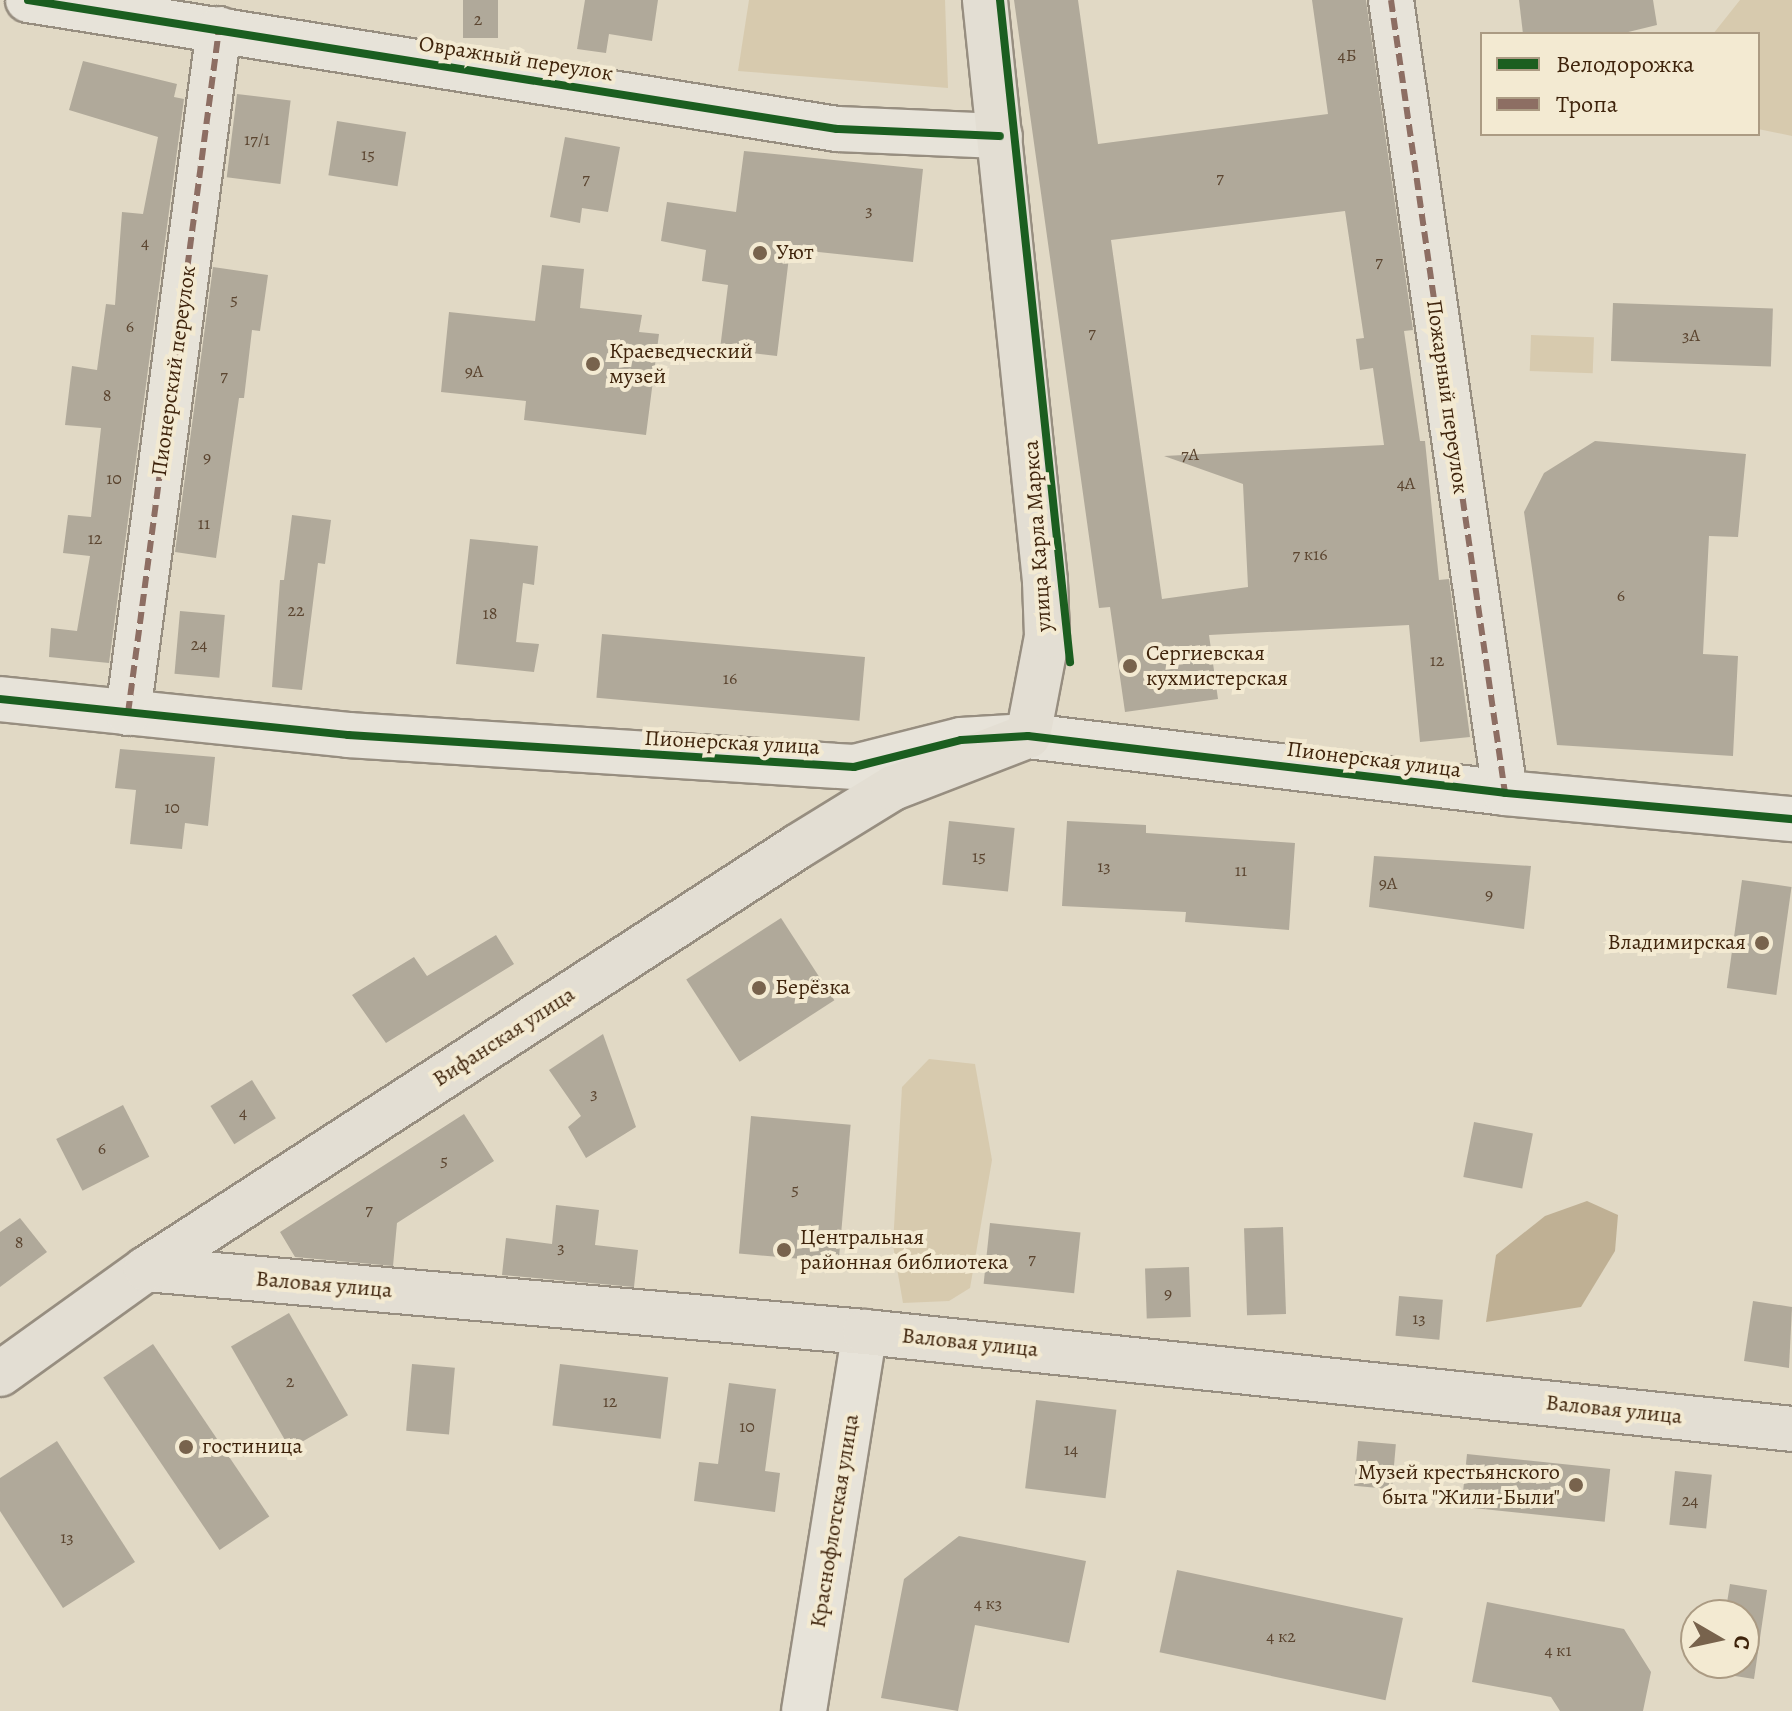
<!DOCTYPE html>
<meta charset="utf-8">
<style>
body{margin:0}
#map{position:relative;width:1792px;height:1711px;overflow:hidden;background:#e1d9c5;font-family:Alegreya,serif}
div>[style]{position:absolute}
.green>*{inset:0;background:#d7caae;transform-origin:0 0}
.water>*{inset:0;background:#bfb094}
.building>*{inset:0;background:#b0a99a;transform-origin:0 0}
.roads{filter:drop-shadow(2px 0 #978e80) drop-shadow(-2px 0 #978e80) drop-shadow(0 2px #978e80) drop-shadow(0 -2px #978e80)}
.minor>*{height:44px;margin:-22px;padding:0 22px;transform-origin:22px;border-radius:22px;background:#e7e3d9}
.major>*{height:44px;margin:-22px;padding:0 22px;transform-origin:22px;border-radius:22px;background:#e3ded3}
.quiet>*{height:6px;margin-top:-3px;transform-origin:0;background:repeating-linear-gradient(90deg,#8d6e63 0 12px,transparent 0 18px)}
.cycleway>*{height:8px;margin:-4px;padding:0 4px;transform-origin:4px;border-radius:4px;background:#1b5e20}
.dots>*{width:22px;height:22px;translate:-50% -50%;box-sizing:border-box;border:4px solid #f3ead2;border-radius:50%}
span{translate:-50% -50%;white-space:nowrap;text-align:center;line-height:1.15;-webkit-text-stroke:8px #f3ead2;paint-order:stroke}
.number-label{font-size:18px;color:#5b4530}
.number-label span{-webkit-text-stroke-width:0}
.street-label{font-size:22px;color:#3f240c}
.poi-label{font-size:22px;color:#3f240c}
.left{translate:0 -50%;text-align:left}
.right{translate:-100% -50%;text-align:right}
.legend{position:absolute;left:1480px;top:32px;width:280px;height:104px;box-sizing:border-box;background:#f3ead2;border:2px solid #ab9b83;margin:0;padding:10px 14px;list-style:none;font-size:24px;color:#3f240c}
.legend li{display:flex;align-items:center;gap:16px;height:40px}
.legend b{width:40px;border:2px solid #ab9b83}
.north{position:absolute;left:1680px;top:1599px;width:80px;height:80px;box-sizing:border-box;background:#f3ead2;border:2px solid #ab9b83;border-radius:50%;rotate:99deg;font-size:22px;font-weight:700;line-height:32px;text-align:center;color:#3f240c}
.north::after{content:'';display:block;margin:auto;width:28px;height:36px;background:#78634d;clip-path:polygon(50% 0,100% 100%,50% 72%,0 100%)}
</style>
<div id="map">
<div class="green">
<div style="clip-path:polygon(749px 0,945px 0,948px 88px,738px 71px)"></div>
<div style="clip-path:polygon(1740px 0,1792px 0,1792px 136px,1758px 129px,1758px 34px,1713px 34px)"></div>
<div style="left:1531px;top:335px;width:63px;height:36px;rotate:2deg"></div>
<div style="clip-path:polygon(929px 1059px,975px 1064px,992px 1160px,970px 1288px,949px 1301px,903px 1303px,893px 1245px,902px 1087px)"></div>
</div>
<div class="water">
<div style="clip-path:polygon(1587px 1201px,1618px 1215px,1615px 1251px,1581px 1307px,1486px 1322px,1496px 1255px,1545px 1216px)"></div>
</div>
<div class="building">
<div style="left:463px;top:0;width:35px;height:38px"></div>
<div style="clip-path:polygon(585px 0,658px 0,652px 41px,609px 34px,606px 53px,577px 49px)"></div>
<div style="clip-path:polygon(evenodd,1014px 0,1078px 0,1098px 144px,1328px 114px,1312px 0,1366px 0,1413px 330px,1404px 331px,1420px 441px,1425px 441px,1439px 580px,1449px 579px,1470px 737px,1420px 742px,1409px 625px,1209px 635px,1218px 699px,1125px 712px,1110px 607px,1099px 608px,1014px 0,1345px 211px,1364px 338px,1356px 339px,1360px 370px,1373px 368px,1384px 445px,1164px 456px,1243px 484px,1248px 587px,1162px 599px,1111px 240px,1345px 211px)"></div>
<div style="clip-path:polygon(1519px 0,1653px 0,1657px 25px,1620px 34px,1523px 34px)"></div>
<div style="clip-path:polygon(83px 61px,177px 84px,174px 97px,184px 99px,109px 663px,49px 657px,51px 628px,77px 631px,90px 556px,63px 553px,68px 515px,91px 517px,101px 428px,65px 425px,72px 366px,97px 370px,106px 304px,115px 305px,122px 212px,143px 214px,158px 137px,69px 110px)"></div>
<div style="left:237px;top:94px;width:54px;height:84px;rotate:7deg"></div>
<div style="left:337px;top:121px;width:70px;height:55px;rotate:9deg"></div>
<div style="clip-path:polygon(565px 137px,620px 147px,608px 212px,582px 208px,580px 223px,550px 217px)"></div>
<div style="clip-path:polygon(744px 151px,923px 169px,913px 262px,790px 249px,777px 356px,720px 349px,728px 285px,702px 281px,706px 250px,661px 241px,667px 202px,736px 212px)"></div>
<div style="clip-path:polygon(542px 265px,584px 269px,580px 308px,642px 315px,639px 332px,659px 334px,646px 435px,524px 420px,526px 401px,441px 392px,449px 312px,535px 321px)"></div>
<div style="clip-path:polygon(213px 267px,268px 275px,260px 331px,252px 330px,244px 398px,239px 398px,216px 558px,175px 552px)"></div>
<div style="left:1613px;top:303px;width:160px;height:58px;rotate:2deg"></div>
<div style="clip-path:polygon(1595px 441px,1746px 454px,1738px 537px,1709px 536px,1703px 654px,1738px 656px,1733px 756px,1557px 745px,1524px 512px,1544px 473px)"></div>
<div style="clip-path:polygon(292px 515px,331px 520px,325px 564px,318px 563px,302px 690px,272px 687px,280px 580px,284px 580px)"></div>
<div style="clip-path:polygon(470px 539px,538px 546px,534px 585px,523px 583px,516px 642px,539px 644px,534px 672px,456px 664px)"></div>
<div style="left:180px;top:611px;width:45px;height:63px;rotate:5deg"></div>
<div style="left:602px;top:634px;width:264px;height:64px;rotate:5deg"></div>
<div style="clip-path:polygon(120px 749px,215px 757px,208px 826px,185px 823px,182px 849px,130px 844px,136px 790px,115px 788px)"></div>
<div style="left:949px;top:821px;width:66px;height:64px;rotate:6deg"></div>
<div style="clip-path:polygon(1067px 821px,1146px 825px,1146px 833px,1295px 843px,1289px 930px,1185px 922px,1186px 912px,1062px 906px)"></div>
<div style="clip-path:polygon(1374px 856px,1531px 866px,1524px 929px,1369px 907px)"></div>
<div style="left:1742px;top:880px;width:50px;height:109px;rotate:8deg"></div>
<div style="left:781px;top:918px;width:98px;height:113px;rotate:57deg"></div>
<div style="clip-path:polygon(496px 935px,514px 964px,386px 1043px,352px 995px,414px 957px,427px 976px)"></div>
<div style="clip-path:polygon(603px 1034px,636px 1127px,586px 1158px,568px 1127px,581px 1116px,549px 1070px)"></div>
<div style="left:252px;top:1080px;width:45px;height:49px;rotate:58deg"></div>
<div style="left:123px;top:1105px;width:58px;height:75px;rotate:63deg"></div>
<div style="clip-path:polygon(464px 1114px,494px 1161px,397px 1223px,393px 1266px,295px 1257px,280px 1232px)"></div>
<div style="left:751px;top:1116px;width:100px;height:138px;rotate:5deg"></div>
<div style="left:1474px;top:1122px;width:60px;height:56px;rotate:11deg"></div>
<div style="clip-path:polygon(556px 1205px,599px 1210px,595px 1245px,638px 1250px,634px 1287px,502px 1275px,506px 1238px,552px 1244px)"></div>
<div style="clip-path:polygon(20px 1218px,47px 1252px,0 1287px,0 1232px)"></div>
<div style="left:990px;top:1223px;width:91px;height:61px;rotate:6deg"></div>
<div style="left:1283px;top:1227px;width:87px;height:39px;rotate:88deg"></div>
<div style="left:1189px;top:1267px;width:50px;height:44px;rotate:88deg"></div>
<div style="left:1399px;top:1296px;width:44px;height:40px;rotate:5deg"></div>
<div style="clip-path:polygon(1753px 1301px,1792px 1307px,1789px 1368px,1744px 1361px)"></div>
<div style="left:289px;top:1313px;width:118px;height:67px;rotate:60deg"></div>
<div style="left:153px;top:1344px;width:208px;height:60px;rotate:56deg"></div>
<div style="left:412px;top:1364px;width:43px;height:67px;rotate:5deg"></div>
<div style="left:560px;top:1364px;width:109px;height:62px;rotate:7deg"></div>
<div style="clip-path:polygon(729px 1383px,776px 1389px,765px 1471px,780px 1473px,775px 1512px,694px 1501px,699px 1462px,718px 1464px)"></div>
<div style="left:1036px;top:1400px;width:81px;height:89px;rotate:7deg"></div>
<div style="clip-path:polygon(57px 1441px,135px 1562px,63px 1608px,0 1511px,0 1478px)"></div>
<div style="left:1358px;top:1441px;width:38px;height:45px;rotate:5deg"></div>
<div style="left:1467px;top:1454px;width:144px;height:53px;rotate:6deg"></div>
<div style="left:1675px;top:1471px;width:37px;height:54px;rotate:6deg"></div>
<div style="clip-path:polygon(959px 1536px,1086px 1561px,1069px 1643px,975px 1625px,958px 1711px,881px 1698px,904px 1579px)"></div>
<div style="left:1177px;top:1570px;width:231px;height:84px;rotate:12deg"></div>
<div style="clip-path:polygon(1730px 1584px,1767px 1590px,1754px 1679px,1716px 1673px,1718px 1663px,1744px 1663px,1744px 1615px,1725px 1615px)"></div>
<div style="clip-path:polygon(1487px 1602px,1624px 1629px,1651px 1672px,1643px 1711px,1560px 1711px,1551px 1697px,1472px 1682px)"></div>
</div>
<div class="roads">
<div class="minor">
<div style="left:28px;top:0;width:819px;rotate:9.06deg"></div>
<div style="left:837px;top:129px;width:163px;rotate:2.5deg"></div>
<div style="left:1391px;top:0;width:801px;rotate:81.82deg"></div>
<div style="left:0;top:699px;width:350px;rotate:5.9deg"></div>
<div style="left:348px;top:735px;width:507px;rotate:3.62deg"></div>
<div style="left:854px;top:767px;width:110px;rotate:-14.2deg"></div>
<div style="left:961px;top:740px;width:67px;rotate:-3.4deg"></div>
<div style="left:1028px;top:736px;width:480px;rotate:6.8deg"></div>
<div style="left:1505px;top:793px;width:288px;rotate:5.2deg"></div>
<div style="left:128px;top:713px;width:690px;rotate:-82.42deg"></div>
<div style="left:804px;top:1711px;width:384px;rotate:-80.9deg"></div>
</div>
<div class="major">
<div style="left:146px;top:1269px;width:722px;rotate:5.01deg"></div>
<div style="left:865px;top:1332px;width:932px;rotate:5.97deg"></div>
<div style="left:0;top:1374px;width:180px;rotate:-35.7deg"></div>
<div style="left:146px;top:1269px;width:776px;rotate:-32.95deg"></div>
<div style="left:797px;top:847px;width:113px;rotate:-31.6deg"></div>
<div style="left:893px;top:788px;width:145px;rotate:-21.1deg"></div>
<div style="left:1028px;top:736px;width:102px;rotate:-79.2deg"></div>
<div style="left:1047px;top:636px;width:55px;rotate:-92.1deg"></div>
<div style="left:1045px;top:581px;width:584px;rotate:-95.9deg"></div>
</div>
</div>
<div class="quiet">
<div style="left:1391px;top:0;width:801px;rotate:81.82deg"></div>
<div style="left:128px;top:713px;width:690px;rotate:-82.42deg"></div>
</div>
<div class="cycleway">
<div style="left:28px;top:0;width:819px;rotate:9.06deg"></div>
<div style="left:837px;top:129px;width:163px;rotate:2.5deg"></div>
<div style="left:1000px;top:0;width:666px;rotate:83.96deg"></div>
<div style="left:0;top:699px;width:350px;rotate:5.9deg"></div>
<div style="left:348px;top:735px;width:507px;rotate:3.62deg"></div>
<div style="left:854px;top:767px;width:110px;rotate:-14.2deg"></div>
<div style="left:961px;top:740px;width:67px;rotate:-3.4deg"></div>
<div style="left:1028px;top:736px;width:480px;rotate:6.8deg"></div>
<div style="left:1505px;top:793px;width:288px;rotate:5.2deg"></div>
</div>
<div class="dots">
<div style="left:760px;top:253px;background:#78634d"></div>
<div style="left:593px;top:364px;background:#78634d"></div>
<div style="left:1130px;top:666px;background:#78634d"></div>
<div style="left:1762px;top:943px;background:#78634d"></div>
<div style="left:759px;top:988px;background:#78634d"></div>
<div style="left:784px;top:1250px;background:#78634d"></div>
<div style="left:186px;top:1447px;background:#78634d"></div>
<div style="left:1576px;top:1485px;background:#78634d"></div>
</div>
<div class="number-label">
<span style="left:478px;top:19px">2</span>
<span style="left:1347px;top:55px">4Б</span>
<span style="left:257px;top:139px">17/1</span>
<span style="left:368px;top:154px">15</span>
<span style="left:1220px;top:177px">7</span>
<span style="left:586px;top:178px">7</span>
<span style="left:869px;top:210px">3</span>
<span style="left:145px;top:242px">4</span>
<span style="left:1379px;top:261px">7</span>
<span style="left:234px;top:299px">5</span>
<span style="left:130px;top:326px">6</span>
<span style="left:1092px;top:332px">7</span>
<span style="left:1691px;top:335px">3А</span>
<span style="left:474px;top:371px">9А</span>
<span style="left:224px;top:375px">7</span>
<span style="left:107px;top:395px">8</span>
<span style="left:1190px;top:454px">7А</span>
<span style="left:207px;top:457px">9</span>
<span style="left:114px;top:478px">10</span>
<span style="left:1406px;top:483px">4А</span>
<span style="left:204px;top:523px">11</span>
<span style="left:95px;top:538px">12</span>
<span style="left:1310px;top:554px">7 к16</span>
<span style="left:1621px;top:595px">6</span>
<span style="left:296px;top:610px">22</span>
<span style="left:490px;top:613px">18</span>
<span style="left:199px;top:644px">24</span>
<span style="left:1437px;top:660px">12</span>
<span style="left:730px;top:678px">16</span>
<span style="left:172px;top:807px">10</span>
<span style="left:979px;top:856px">15</span>
<span style="left:1104px;top:866px">13</span>
<span style="left:1241px;top:870px">11</span>
<span style="left:1388px;top:883px">9А</span>
<span style="left:1489px;top:894px">9</span>
<span style="left:594px;top:1093px">3</span>
<span style="left:243px;top:1112px">4</span>
<span style="left:102px;top:1148px">6</span>
<span style="left:444px;top:1160px">5</span>
<span style="left:795px;top:1189px">5</span>
<span style="left:369px;top:1209px">7</span>
<span style="left:19px;top:1242px">8</span>
<span style="left:561px;top:1247px">3</span>
<span style="left:1032px;top:1258px">7</span>
<span style="left:1168px;top:1293px">9</span>
<span style="left:1419px;top:1318px">13</span>
<span style="left:290px;top:1381px">2</span>
<span style="left:610px;top:1401px">12</span>
<span style="left:747px;top:1426px">10</span>
<span style="left:1071px;top:1449px">14</span>
<span style="left:1690px;top:1500px">24</span>
<span style="left:67px;top:1537px">13</span>
<span style="left:988px;top:1603px">4 к3</span>
<span style="left:1281px;top:1636px">4 к2</span>
<span style="left:1558px;top:1650px">4 к1</span>
</div>
<div class="street-label">
<span style="left:516px;top:59px;rotate:9deg">Овражный переулок</span>
<span style="left:174px;top:371px;rotate:-82deg">Пионерский переулок</span>
<span style="left:1447px;top:397px;rotate:82deg">Пожарный переулок</span>
<span style="left:1038px;top:536px;rotate:-94deg">улица Карла Маркса</span>
<span style="left:732px;top:743px;rotate:3deg">Пионерская улица</span>
<span style="left:1374px;top:760px;rotate:7deg">Пионерская улица</span>
<span style="left:504px;top:1037px;rotate:-33deg">Вифанская улица</span>
<span style="left:324px;top:1285px;rotate:5deg">Валовая улица</span>
<span style="left:970px;top:1343px;rotate:6deg">Валовая улица</span>
<span style="left:1614px;top:1410px;rotate:6deg">Валовая улица</span>
<span style="left:835px;top:1521px;rotate:-81deg">Краснофлотская улица</span>
</div>
<div class="poi-label">
<span class="left" style="left:776px;top:253px">Уют</span>
<span class="left" style="left:609px;top:364px">Краеведческий<br>музей</span>
<span class="left" style="left:1146px;top:666px">Сергиевская<br>кухмистерская</span>
<span class="right" style="left:1746px;top:943px">Владимирская</span>
<span class="left" style="left:775px;top:988px">Берёзка</span>
<span class="left" style="left:800px;top:1250px">Центральная<br>районная библиотека</span>
<span class="left" style="left:202px;top:1447px">гостиница</span>
<span class="right" style="left:1560px;top:1485px">Музей крестьянского<br>быта "Жили-Были"</span>
</div>
<ul class="legend">
<li><b style="height:10px;background:#1b5e20"></b>Велодорожка</li>
<li><b style="height:10px;background:#8d6e63"></b>Тропа</li>
</ul>
<div class="north">С</div>
</div>
